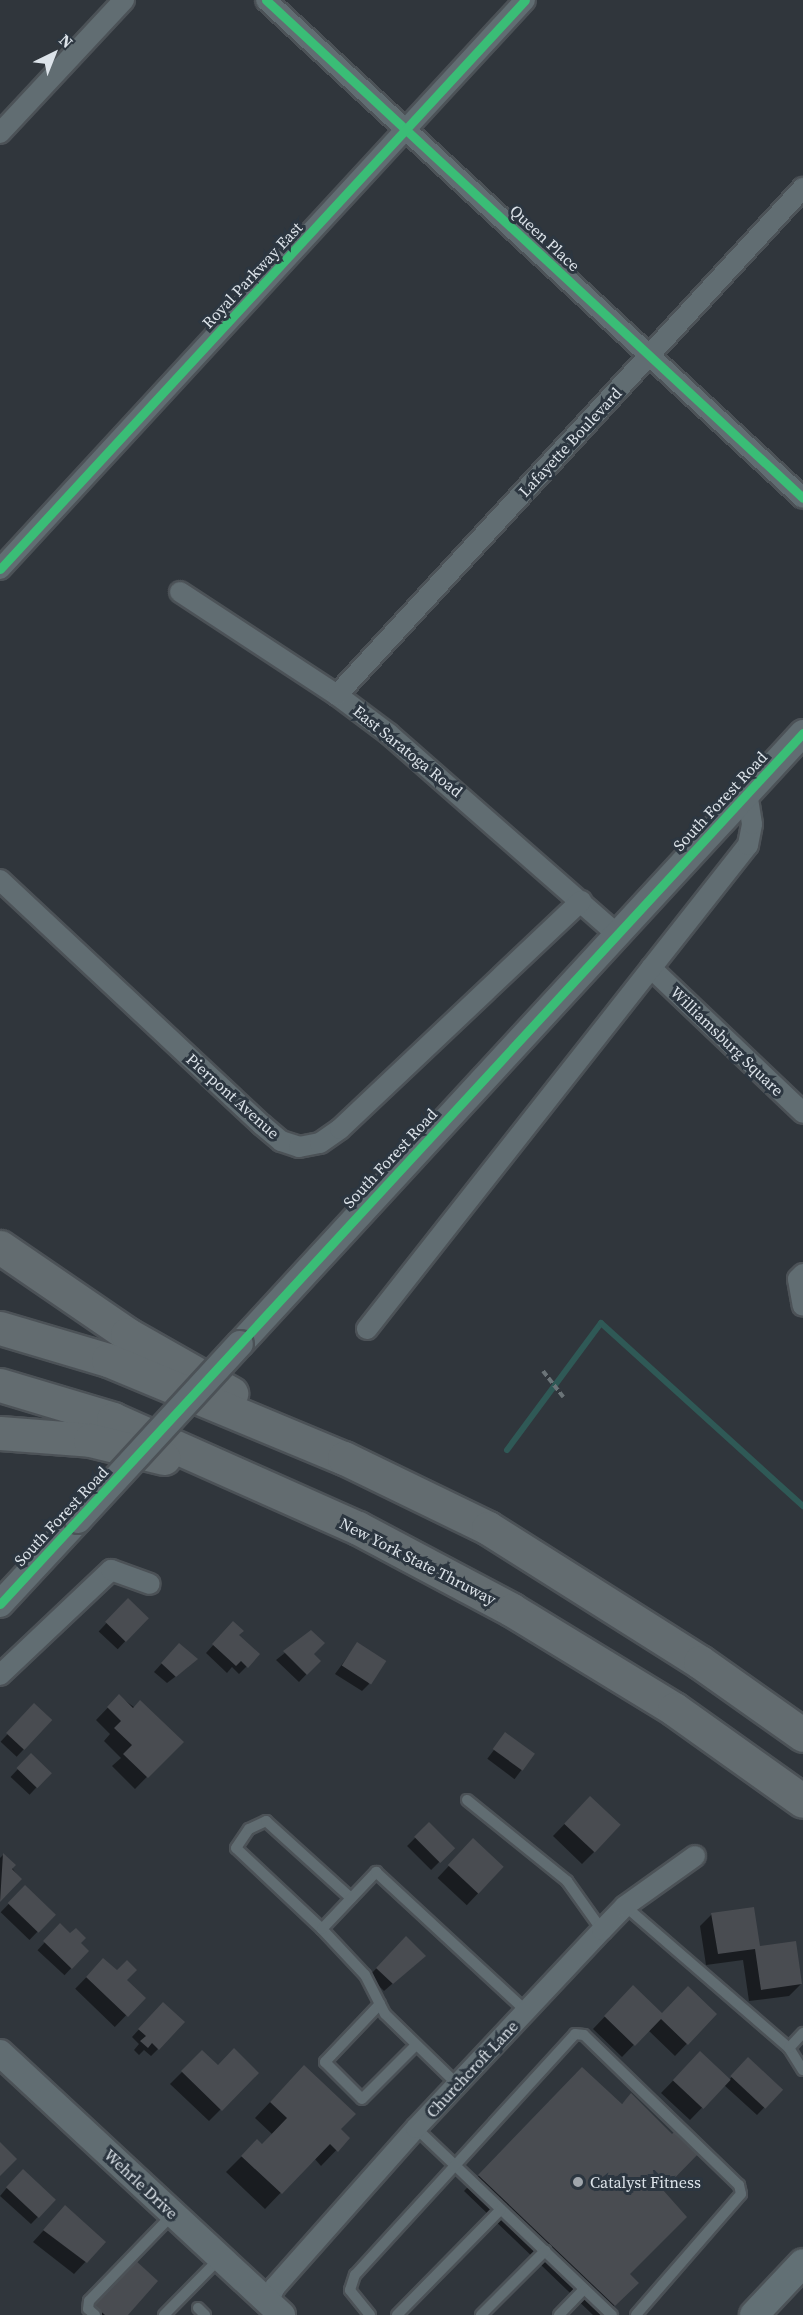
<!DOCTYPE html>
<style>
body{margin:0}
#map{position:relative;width:803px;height:2315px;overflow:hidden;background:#30363c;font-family:"Source Serif 4",serif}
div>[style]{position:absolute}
.shadow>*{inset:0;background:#0007;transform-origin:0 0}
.stream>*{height:6px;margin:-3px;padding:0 3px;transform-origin:3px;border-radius:3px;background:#2f5956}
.building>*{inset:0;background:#494c51;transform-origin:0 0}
.path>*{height:4px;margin-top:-2px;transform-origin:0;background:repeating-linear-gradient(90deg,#6b7478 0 6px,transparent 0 9px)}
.roads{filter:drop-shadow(2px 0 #4c5257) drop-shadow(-2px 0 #4c5257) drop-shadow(0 2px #4c5257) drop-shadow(0 -2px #4c5257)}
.service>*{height:10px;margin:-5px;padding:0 5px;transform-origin:5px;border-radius:5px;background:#616d72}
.minor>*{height:20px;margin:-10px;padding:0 10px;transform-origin:10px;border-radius:10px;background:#616d72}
.tertiary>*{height:26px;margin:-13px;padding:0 13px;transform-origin:13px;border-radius:13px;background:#616d72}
.secondary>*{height:28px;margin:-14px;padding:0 14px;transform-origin:14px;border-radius:14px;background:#627075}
.motorway>*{height:33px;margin:-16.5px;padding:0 16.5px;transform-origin:16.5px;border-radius:16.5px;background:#636c70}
.bridges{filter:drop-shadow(2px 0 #4c5257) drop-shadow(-2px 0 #4c5257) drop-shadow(0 2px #4c5257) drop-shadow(0 -2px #4c5257)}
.tertiary-bridge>*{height:26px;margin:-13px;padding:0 13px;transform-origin:13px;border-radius:13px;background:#616d72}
.cycleway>*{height:9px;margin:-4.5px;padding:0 4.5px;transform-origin:4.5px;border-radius:4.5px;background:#3abd76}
.dots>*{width:16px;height:16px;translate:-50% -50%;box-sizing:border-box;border:3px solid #2c3640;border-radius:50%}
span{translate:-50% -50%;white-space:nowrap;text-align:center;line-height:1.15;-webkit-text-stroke:6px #2c3640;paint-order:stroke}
.street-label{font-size:16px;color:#dce3e9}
.poi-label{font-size:16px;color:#dce3e9}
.left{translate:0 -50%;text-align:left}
.north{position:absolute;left:24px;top:24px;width:60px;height:60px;-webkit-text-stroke:4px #2c3640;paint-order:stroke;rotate:43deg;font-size:16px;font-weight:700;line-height:24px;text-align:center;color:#dce3e9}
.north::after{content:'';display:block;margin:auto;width:21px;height:27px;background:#dce3e9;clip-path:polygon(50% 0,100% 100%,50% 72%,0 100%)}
</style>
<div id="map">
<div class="shadow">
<div style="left:128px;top:1600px;width:26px;height:43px;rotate:43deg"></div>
<div style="clip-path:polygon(226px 1631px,237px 1636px,247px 1666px,239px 1674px,232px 1667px,227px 1673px,206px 1653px)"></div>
<div style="clip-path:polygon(311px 1632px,312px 1654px,319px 1661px,299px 1682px,276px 1660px)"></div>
<div style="clip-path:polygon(357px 1644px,369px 1684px,362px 1691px,335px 1674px)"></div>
<div style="clip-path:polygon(172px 1652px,188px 1667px,167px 1683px,154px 1672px)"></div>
<div style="clip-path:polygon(119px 1696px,181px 1742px,135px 1789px,112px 1766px,121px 1758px,104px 1741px,110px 1734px,96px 1720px)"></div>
<div style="left:34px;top:1706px;width:22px;height:49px;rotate:43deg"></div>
<div style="left:506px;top:1734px;width:34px;height:31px;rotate:37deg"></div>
<div style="left:31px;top:1755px;width:26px;height:30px;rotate:43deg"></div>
<div style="clip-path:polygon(578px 1810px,594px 1852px,582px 1864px,553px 1836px)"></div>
<div style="left:429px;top:1824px;width:34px;height:31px;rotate:45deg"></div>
<div style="left:473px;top:1840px;width:40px;height:52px;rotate:43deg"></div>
<div style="clip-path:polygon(3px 1855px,20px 1879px,0 1900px,0 1858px)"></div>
<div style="left:25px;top:1887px;width:40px;height:35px;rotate:44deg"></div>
<div style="clip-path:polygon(712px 1914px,758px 1948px,801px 1984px,789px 1996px,749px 2001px,743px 1960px,706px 1965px,700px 1926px)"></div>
<div style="left:60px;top:1926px;width:37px;height:33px;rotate:43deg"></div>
<div style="clip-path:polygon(406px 1938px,424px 1956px,384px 1991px,369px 1976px)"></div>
<div style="left:103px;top:1960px;width:55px;height:40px;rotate:44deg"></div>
<div style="clip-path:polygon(633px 1987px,662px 2014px,715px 2014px,675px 2056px,648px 2030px,622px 2057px,593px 2029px)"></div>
<div style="clip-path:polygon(155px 2012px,158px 2049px,151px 2056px,144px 2050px,139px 2055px,134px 2050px,139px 2044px,132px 2037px)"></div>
<div style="clip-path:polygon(202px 2052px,218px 2067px,257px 2073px,209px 2121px,170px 2084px)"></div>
<div style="clip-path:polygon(700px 2053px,729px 2080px,748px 2059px,781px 2090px,757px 2115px,724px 2085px,690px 2120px,661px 2093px)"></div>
<div style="clip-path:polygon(289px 2082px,348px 2138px,321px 2166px,314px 2158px,265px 2209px,226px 2172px,257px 2141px,261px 2146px,272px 2134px,255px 2118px)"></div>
<div style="clip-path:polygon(567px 2085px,621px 2105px,631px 2095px,661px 2190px,628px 2274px,637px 2283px,605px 2315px,593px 2315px,464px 2191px)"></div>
<div style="clip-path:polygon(15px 2178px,54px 2200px,31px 2224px,0 2196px)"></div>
<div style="clip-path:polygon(54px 2219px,104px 2242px,74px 2274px,33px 2242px)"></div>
<div style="clip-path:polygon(122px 2273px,126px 2315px,85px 2315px)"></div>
</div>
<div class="stream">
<div style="left:507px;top:1450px;width:158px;rotate:-53.5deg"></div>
<div style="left:601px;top:1323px;width:273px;rotate:42.2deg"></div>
</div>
<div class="building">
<div style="left:128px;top:1598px;width:29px;height:33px;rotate:44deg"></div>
<div style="clip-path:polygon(233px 1621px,244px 1631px,239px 1635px,260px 1654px,248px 1668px,241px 1661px,236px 1666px,212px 1644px)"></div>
<div style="clip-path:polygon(311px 1630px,325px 1643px,314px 1654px,321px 1661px,307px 1675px,283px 1651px)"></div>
<div style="left:357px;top:1642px;width:35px;height:28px;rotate:33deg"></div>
<div style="clip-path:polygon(179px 1643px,198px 1659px,176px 1677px,161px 1663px)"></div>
<div style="clip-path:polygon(119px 1694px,133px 1708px,140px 1700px,184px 1742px,148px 1778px,123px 1754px,132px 1745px,114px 1728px,121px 1721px,107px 1707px)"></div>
<div style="left:34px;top:1703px;width:25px;height:41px;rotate:43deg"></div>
<div style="left:505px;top:1732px;width:37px;height:21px;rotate:36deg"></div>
<div style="left:31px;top:1753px;width:29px;height:21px;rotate:44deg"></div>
<div style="left:590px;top:1796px;width:42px;height:38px;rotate:43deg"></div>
<div style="left:429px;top:1822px;width:37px;height:21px;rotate:45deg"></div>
<div style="left:473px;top:1838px;width:42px;height:37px;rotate:43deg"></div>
<div style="clip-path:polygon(3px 1853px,16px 1865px,12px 1869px,22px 1879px,0 1902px)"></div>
<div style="left:25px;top:1885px;width:43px;height:25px;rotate:44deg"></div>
<div style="clip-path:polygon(754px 1907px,760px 1946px,796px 1941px,802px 1984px,761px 1990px,755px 1949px,718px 1954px,711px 1913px)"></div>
<div style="clip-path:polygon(60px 1923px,70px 1933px,76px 1928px,86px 1938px,81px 1943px,89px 1951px,72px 1969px,43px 1941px)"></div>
<div style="clip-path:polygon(406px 1936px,426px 1956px,393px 1984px,376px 1968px)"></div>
<div style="clip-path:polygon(103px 1958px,117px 1970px,127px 1960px,137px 1970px,127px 1980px,146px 1998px,128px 2017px,86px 1977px)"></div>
<div style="clip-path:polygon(633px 1985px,662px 2013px,688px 1986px,717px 2014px,688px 2045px,661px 2019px,635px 2046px,604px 2016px)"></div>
<div style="clip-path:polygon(163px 2002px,185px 2022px,159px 2050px,152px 2043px,148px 2048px,140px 2041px,146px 2036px,138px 2029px)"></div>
<div style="clip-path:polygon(234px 2048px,259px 2073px,222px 2111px,181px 2071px,202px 2050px,218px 2065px)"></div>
<div style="left:700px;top:2051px;width:42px;height:40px;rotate:43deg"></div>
<div style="left:748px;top:2057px;width:48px;height:26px;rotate:43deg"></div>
<div style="clip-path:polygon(304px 2065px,356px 2114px,341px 2129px,350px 2138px,338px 2152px,330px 2144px,282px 2194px,241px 2156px,257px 2139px,262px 2144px,287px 2118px,270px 2102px)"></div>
<div style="clip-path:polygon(582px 2067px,622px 2104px,631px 2093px,672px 2134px,679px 2127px,701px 2151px,663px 2190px,687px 2217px,630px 2274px,639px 2283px,615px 2306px,478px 2175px)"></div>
<div style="clip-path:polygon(0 2142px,17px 2159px,0 2176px)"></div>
<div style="left:23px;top:2169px;width:45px;height:25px;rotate:43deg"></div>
<div style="clip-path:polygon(65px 2205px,106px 2242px,87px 2263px,43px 2230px)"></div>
<div style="clip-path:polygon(134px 2259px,158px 2281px,128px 2315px,105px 2315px,93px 2305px)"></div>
</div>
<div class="path">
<div style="left:543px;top:1371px;width:33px;rotate:52deg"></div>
</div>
<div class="roads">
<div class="service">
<div style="left:467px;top:1800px;width:129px;rotate:39deg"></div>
<div style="left:567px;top:1881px;width:60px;rotate:54.5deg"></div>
<div style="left:625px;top:1906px;width:217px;rotate:40.9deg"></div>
<div style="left:789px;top:2048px;width:26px;rotate:58deg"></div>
<div style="left:322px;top:1929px;width:118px;rotate:-136.7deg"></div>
<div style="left:236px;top:1848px;width:23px;rotate:-56deg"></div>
<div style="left:249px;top:1829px;width:19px;rotate:-25deg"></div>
<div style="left:266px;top:1821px;width:115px;rotate:42.2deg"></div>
<div style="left:380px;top:2004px;width:80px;rotate:133.5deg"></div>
<div style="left:325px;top:2062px;width:52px;rotate:45deg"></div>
<div style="left:362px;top:2099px;width:76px;rotate:-45deg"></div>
<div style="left:789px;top:2048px;width:21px;rotate:-47deg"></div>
<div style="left:457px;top:2084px;width:100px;rotate:-135.8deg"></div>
<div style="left:385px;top:2014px;width:44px;rotate:-117.1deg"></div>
<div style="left:365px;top:1975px;width:63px;rotate:-133.1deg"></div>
<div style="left:322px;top:1929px;width:79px;rotate:-46.5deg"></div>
<div style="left:376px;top:1872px;width:205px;rotate:42.8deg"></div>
<div style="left:416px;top:2128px;width:271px;rotate:43.7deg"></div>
<div style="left:198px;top:2308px;width:10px;rotate:45deg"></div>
<div style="left:95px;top:2315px;width:9px;rotate:-139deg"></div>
<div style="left:88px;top:2309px;width:8px;rotate:-83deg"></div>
<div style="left:89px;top:2301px;width:121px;rotate:-46deg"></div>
<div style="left:164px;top:2315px;width:80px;rotate:-45.5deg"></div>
<div style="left:370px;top:2315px;width:32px;rotate:-129deg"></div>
<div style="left:350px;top:2290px;width:16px;rotate:-72deg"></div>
<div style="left:355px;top:2275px;width:326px;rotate:-47.6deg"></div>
<div style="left:575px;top:2034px;width:9px;rotate:6deg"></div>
<div style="left:584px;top:2035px;width:216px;rotate:44.1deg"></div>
<div style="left:739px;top:2185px;width:9px;rotate:77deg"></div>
<div style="left:741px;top:2194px;width:160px;rotate:131deg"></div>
<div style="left:397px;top:2315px;width:148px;rotate:-45.5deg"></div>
<div style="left:481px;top:2315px;width:91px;rotate:-45deg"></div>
<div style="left:559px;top:2315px;width:36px;rotate:-46deg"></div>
</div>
<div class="minor">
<div style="left:266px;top:0;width:732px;rotate:42.84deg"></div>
<div style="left:0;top:133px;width:182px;rotate:-47deg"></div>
<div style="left:0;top:569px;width:774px;rotate:-47.3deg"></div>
<div style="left:180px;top:592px;width:188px;rotate:33.3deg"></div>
<div style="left:337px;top:695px;width:65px;rotate:36.9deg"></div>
<div style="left:389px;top:734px;width:303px;rotate:41.3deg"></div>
<div style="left:337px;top:695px;width:689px;rotate:-47.41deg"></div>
<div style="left:0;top:880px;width:359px;rotate:43.1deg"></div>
<div style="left:262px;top:1125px;width:25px;rotate:40deg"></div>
<div style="left:281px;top:1141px;width:19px;rotate:18deg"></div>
<div style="left:299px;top:1147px;width:21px;rotate:-11deg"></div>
<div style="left:320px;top:1143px;width:24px;rotate:-35deg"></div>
<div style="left:340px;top:1129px;width:332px;rotate:-43.4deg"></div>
<div style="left:651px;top:968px;width:210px;rotate:43.6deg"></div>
<div style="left:803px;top:1274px;width:7px;rotate:135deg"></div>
<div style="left:798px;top:1279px;width:27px;rotate:80deg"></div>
<div style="left:367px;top:1329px;width:616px;rotate:-51.79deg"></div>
<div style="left:748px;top:845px;width:21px;rotate:-79deg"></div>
<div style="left:752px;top:824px;width:31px;rotate:-99deg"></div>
<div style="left:0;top:1675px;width:153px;rotate:-43.4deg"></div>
<div style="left:111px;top:1570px;width:41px;rotate:19.7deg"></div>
<div style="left:268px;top:2302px;width:17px;rotate:-65deg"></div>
<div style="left:275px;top:2287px;width:213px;rotate:-48.4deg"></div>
<div style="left:416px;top:2128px;width:272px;rotate:-46.8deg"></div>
<div style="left:602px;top:1930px;width:33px;rotate:-46deg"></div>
<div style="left:625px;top:1906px;width:86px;rotate:-35.5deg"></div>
</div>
<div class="tertiary">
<div style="left:240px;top:1344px;width:831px;rotate:-47.34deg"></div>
<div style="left:0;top:1604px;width:115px;rotate:-47.1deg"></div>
<div style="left:0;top:2053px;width:385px;rotate:42.9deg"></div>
</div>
<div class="secondary">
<div style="left:754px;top:2315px;width:71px;rotate:-46.7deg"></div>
</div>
<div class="motorway">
<div style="left:0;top:1247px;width:154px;rotate:34.4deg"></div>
<div style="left:127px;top:1334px;width:120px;rotate:29.6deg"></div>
<div style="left:0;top:1328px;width:113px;rotate:16.5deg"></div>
<div style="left:108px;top:1360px;width:256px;rotate:22.6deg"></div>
<div style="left:344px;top:1458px;width:160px;rotate:25.9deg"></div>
<div style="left:488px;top:1528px;width:251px;rotate:32.3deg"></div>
<div style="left:700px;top:1662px;width:126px;rotate:35.3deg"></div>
<div style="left:0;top:1385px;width:118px;rotate:16.7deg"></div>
<div style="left:113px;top:1419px;width:268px;rotate:24deg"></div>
<div style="left:358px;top:1528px;width:174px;rotate:28deg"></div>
<div style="left:512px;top:1610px;width:190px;rotate:31.4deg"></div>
<div style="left:674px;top:1709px;width:158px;rotate:35.5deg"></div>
<div style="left:0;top:1433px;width:90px;rotate:4.4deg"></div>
<div style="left:90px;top:1440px;width:76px;rotate:13.7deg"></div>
</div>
</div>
<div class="bridges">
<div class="tertiary-bridge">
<div style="left:78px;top:1520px;width:239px;rotate:-47.4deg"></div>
</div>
</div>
<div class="cycleway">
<div style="left:266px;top:0;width:732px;rotate:42.84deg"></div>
<div style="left:0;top:569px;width:774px;rotate:-47.3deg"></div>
<div style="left:0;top:1604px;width:1185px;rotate:-47.33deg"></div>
</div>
<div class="dots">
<div style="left:578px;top:2182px;background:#a0a6ac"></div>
</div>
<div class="street-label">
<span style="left:545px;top:238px;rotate:43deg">Queen Place</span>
<span style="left:252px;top:275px;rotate:-47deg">Royal Parkway East</span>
<span style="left:570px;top:442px;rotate:-47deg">Lafayette Boulevard</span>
<span style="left:408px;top:751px;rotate:39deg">East Saratoga Road</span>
<span style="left:720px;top:801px;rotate:-47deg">South Forest Road</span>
<span style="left:727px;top:1041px;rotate:44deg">Williamsburg Square</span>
<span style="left:233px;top:1096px;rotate:42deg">Pierpont Avenue</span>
<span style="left:390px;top:1158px;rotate:-47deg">South Forest Road</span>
<span style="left:61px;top:1516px;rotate:-47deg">South Forest Road</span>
<span style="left:418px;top:1561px;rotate:27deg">New York State Thruway</span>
<span style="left:472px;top:2069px;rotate:-47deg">Churchcroft Lane</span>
<span style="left:141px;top:2184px;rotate:43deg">Wehrle Drive</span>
</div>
<div class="poi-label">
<span class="left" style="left:590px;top:2182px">Catalyst Fitness</span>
</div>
<div class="north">N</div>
</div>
